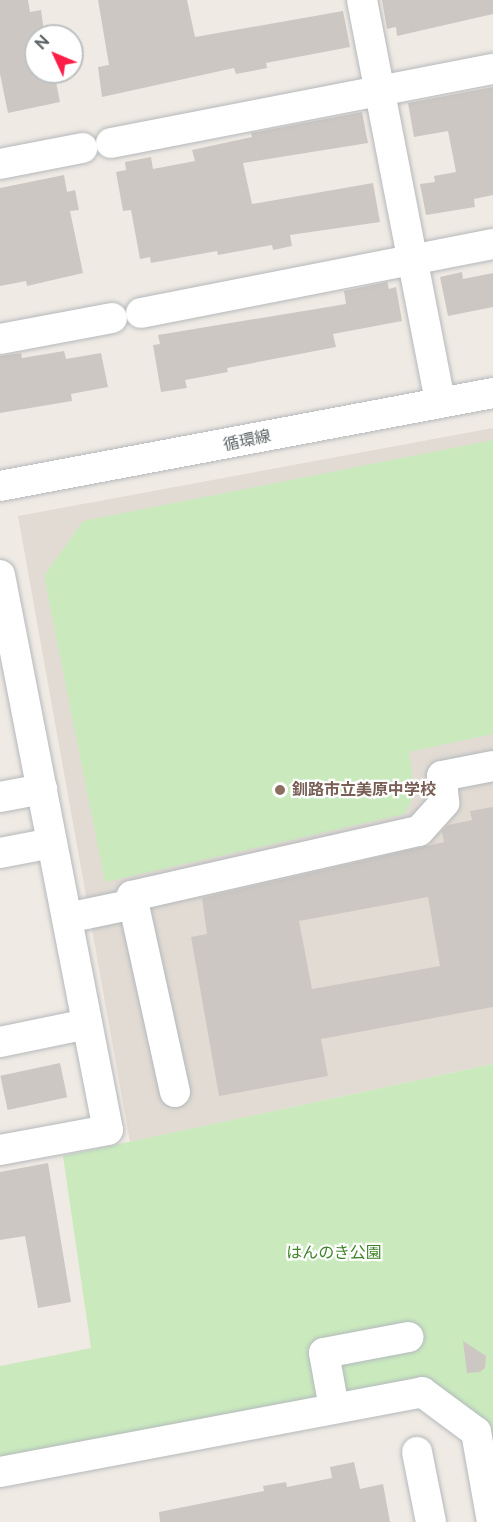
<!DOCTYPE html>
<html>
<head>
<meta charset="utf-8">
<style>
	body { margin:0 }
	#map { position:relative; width:493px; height:1522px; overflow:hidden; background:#f0eae4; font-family:Raleway,"Noto Sans JP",sans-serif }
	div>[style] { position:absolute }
	.education>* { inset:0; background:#e2dbd4 }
	.green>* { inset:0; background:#caeabe }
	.building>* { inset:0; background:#cdc7c3; transform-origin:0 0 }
	.roads { filter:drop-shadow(0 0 2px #b4b9bc) drop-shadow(0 0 2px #b4b9bc) }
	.minor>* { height:30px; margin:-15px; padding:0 15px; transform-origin:15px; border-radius:15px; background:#fff }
	.dots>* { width:16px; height:16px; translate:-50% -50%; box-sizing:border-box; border:3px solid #fff; border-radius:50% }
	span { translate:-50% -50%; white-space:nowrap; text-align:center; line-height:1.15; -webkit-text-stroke:4.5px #fff; paint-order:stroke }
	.street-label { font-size:16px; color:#5c6366 }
	.education-label { font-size:16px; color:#785e54; font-weight:700 }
	.left { translate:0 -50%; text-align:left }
	.park-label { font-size:16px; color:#40852b }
	.north { position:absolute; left:24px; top:24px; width:60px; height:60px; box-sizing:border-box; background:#fff; border:2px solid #bec1c2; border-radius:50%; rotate:314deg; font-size:16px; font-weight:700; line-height:24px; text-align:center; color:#5c6366 }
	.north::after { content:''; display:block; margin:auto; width:21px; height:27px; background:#fb1e49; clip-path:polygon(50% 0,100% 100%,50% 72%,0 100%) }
</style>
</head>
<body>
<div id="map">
	<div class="education">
		<i style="clip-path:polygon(493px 428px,493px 1064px,130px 1142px,18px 516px)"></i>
	</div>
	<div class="green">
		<i style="clip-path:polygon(493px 440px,493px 734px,409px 752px,415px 793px,405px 814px,105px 882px,44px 576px,83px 521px)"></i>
		<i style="clip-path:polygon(493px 1064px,493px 1522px,476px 1433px,421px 1392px,0 1472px,0 1366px,91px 1348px,63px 1156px)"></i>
	</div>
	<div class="building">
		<i style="clip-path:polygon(0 0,28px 0,30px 12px,41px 10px,44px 31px,36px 32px,36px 72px,54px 72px,60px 102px,8px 113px,0 74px)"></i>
		<i style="clip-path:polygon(98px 0,187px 0,195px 37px,343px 11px,350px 47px,266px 63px,267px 68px,236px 74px,234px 68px,102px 97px,98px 67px,109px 65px)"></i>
		<i style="clip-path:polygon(382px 0,493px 0,493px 14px,397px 36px,396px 27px,387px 29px)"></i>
		<i style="clip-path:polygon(493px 87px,493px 195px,474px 199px,475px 207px,426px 215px,420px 184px,435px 182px,434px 176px,456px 172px,448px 131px,414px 137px,408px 103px)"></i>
		<i style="clip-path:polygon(362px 112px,368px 143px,243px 163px,252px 204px,373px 183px,380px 222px,290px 235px,292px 246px,273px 250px,272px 245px,218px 255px,217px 251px,151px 263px,150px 257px,140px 259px,131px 210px,123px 211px,116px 172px,126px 170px,125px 162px,151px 157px,153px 169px,195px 161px,192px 150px,252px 137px,251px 133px)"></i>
		<i style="clip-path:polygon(64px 175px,67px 192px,75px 190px,79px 210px,70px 211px,83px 273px,27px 286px,26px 281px,0 286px,0 188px)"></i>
		<i style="clip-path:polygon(462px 272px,463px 279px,493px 273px,493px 307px,448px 316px,440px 277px)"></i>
		<i style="clip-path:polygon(387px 282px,389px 289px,396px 287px,402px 321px,333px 334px,336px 347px,227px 368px,228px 372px,185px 380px,187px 388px,161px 392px,153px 345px,160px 344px,158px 335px,346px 304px,344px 291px)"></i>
		<i style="clip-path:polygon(64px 351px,66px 359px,101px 353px,108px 387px,71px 394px,72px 401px,0 413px,0 356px,21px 353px,22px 358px)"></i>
		<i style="clip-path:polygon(evenodd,493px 807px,493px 1007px,321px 1039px,328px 1076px,219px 1096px,191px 937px,207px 934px,202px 898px,444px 842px,442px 831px,448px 825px,472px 820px,470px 811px,493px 807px,428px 897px,440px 966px,312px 989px,299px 921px,428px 897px)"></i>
		<i style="left:60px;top:1063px;width:35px;height:61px;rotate:78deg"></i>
		<i style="clip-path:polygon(48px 1163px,71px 1302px,38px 1308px,25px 1236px,0 1240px,0 1172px)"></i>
		<i style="clip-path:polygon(463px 1341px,486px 1356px,485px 1368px,480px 1372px,467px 1373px)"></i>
		<i style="clip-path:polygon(354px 1462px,360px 1489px,383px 1484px,390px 1522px,160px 1522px,159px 1512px,264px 1491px,263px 1486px,286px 1482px,287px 1487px,332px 1478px,330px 1467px)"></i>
	</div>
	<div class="roads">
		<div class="minor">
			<i style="left:362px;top:0;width:409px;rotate:79deg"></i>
			<i style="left:111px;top:143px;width:389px;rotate:-11deg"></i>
			<i style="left:0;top:164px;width:84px;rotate:-11deg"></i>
			<i style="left:141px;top:313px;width:359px;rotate:-11.1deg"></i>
			<i style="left:0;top:339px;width:114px;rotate:-10.6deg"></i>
			<i style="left:0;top:486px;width:502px;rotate:-10.68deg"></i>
			<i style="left:0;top:575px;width:565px;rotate:78.99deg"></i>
			<i style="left:108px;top:1130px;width:110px;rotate:169.5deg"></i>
			<i style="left:0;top:797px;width:43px;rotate:-10.8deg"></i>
			<i style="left:0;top:853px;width:53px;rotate:-10.9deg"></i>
			<i style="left:67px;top:918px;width:68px;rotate:-11.8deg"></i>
			<i style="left:0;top:1042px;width:89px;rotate:-11.7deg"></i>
			<i style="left:175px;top:1092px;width:201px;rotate:-102.4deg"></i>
			<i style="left:132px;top:896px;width:294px;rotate:-12.8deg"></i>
			<i style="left:419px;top:831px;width:38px;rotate:-48deg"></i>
			<i style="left:444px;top:803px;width:27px;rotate:-94deg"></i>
			<i style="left:442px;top:776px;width:52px;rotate:-11.1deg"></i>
			<i style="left:334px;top:1408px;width:56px;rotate:-100.3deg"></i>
			<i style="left:324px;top:1353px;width:86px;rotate:-10.7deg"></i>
			<i style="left:417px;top:1452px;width:71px;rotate:78.7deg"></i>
			<i style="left:0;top:1472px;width:430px;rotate:-10.7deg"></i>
			<i style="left:422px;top:1392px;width:67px;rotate:36.5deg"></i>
			<i style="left:476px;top:1432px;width:91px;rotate:79.9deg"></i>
		</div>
	</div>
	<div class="dots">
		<i style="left:280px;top:790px;background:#8d6e63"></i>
	</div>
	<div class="street-label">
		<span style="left:247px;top:441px;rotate:-12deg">循環線</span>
	</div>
	<div class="education-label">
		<span class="left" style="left:292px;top:790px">釧路市立美原中学校</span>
	</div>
	<div class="park-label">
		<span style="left:334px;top:1253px">はんのき公園</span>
	</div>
	<div class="north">N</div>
</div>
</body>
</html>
